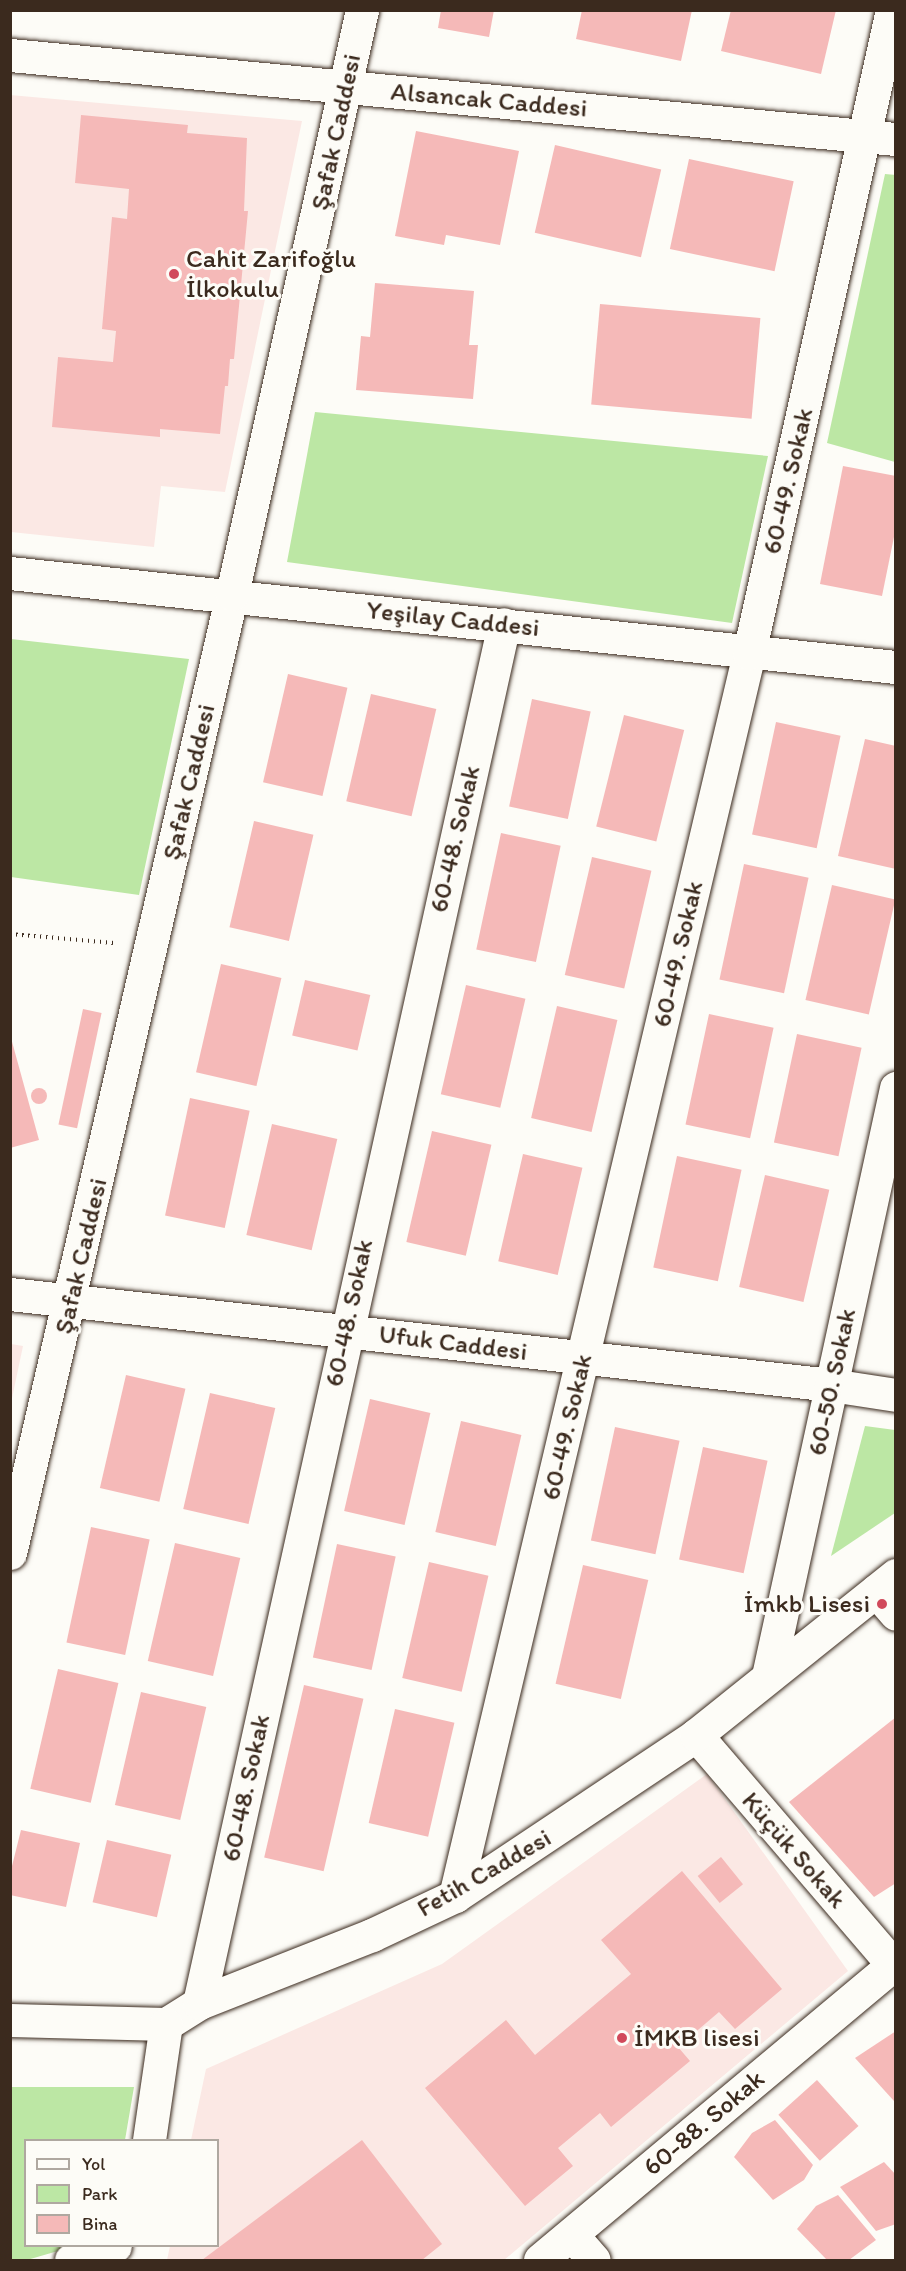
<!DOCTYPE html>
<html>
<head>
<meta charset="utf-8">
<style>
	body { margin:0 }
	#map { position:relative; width:906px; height:2271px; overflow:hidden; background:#fdfcf7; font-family:Itim,sans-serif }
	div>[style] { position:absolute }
	.built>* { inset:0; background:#fbe8e4 }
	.green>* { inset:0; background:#bce7a4 }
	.building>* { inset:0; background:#f5b9b8; transform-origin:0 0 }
	.round { border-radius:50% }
	.path>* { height:4px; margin-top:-2px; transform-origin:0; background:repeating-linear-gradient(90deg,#3b2a1e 0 1.5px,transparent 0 6px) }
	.roads { filter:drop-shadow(0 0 2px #3b2a1e) drop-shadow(0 0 2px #3b2a1e) }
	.street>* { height:33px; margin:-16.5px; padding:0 16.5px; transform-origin:16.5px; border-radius:16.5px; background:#fdfcf7 }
	.dots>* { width:16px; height:16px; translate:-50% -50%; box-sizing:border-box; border:3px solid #fdfcf7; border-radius:50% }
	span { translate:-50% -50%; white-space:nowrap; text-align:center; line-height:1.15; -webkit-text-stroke:6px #fdfcf7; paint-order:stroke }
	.street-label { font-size:26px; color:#3b2a1e }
	.poi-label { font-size:26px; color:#3b2a1e }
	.left { translate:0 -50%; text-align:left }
	.right { translate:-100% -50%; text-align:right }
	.frame { position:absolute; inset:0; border:12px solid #3b2a1e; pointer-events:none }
	.legend { position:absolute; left:24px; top:2139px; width:195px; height:108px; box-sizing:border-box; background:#fdfcf7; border:2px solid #afa8a0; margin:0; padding:8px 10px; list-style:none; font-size:18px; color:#3b2a1e }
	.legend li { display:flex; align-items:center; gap:12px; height:30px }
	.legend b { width:30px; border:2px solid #afa8a0 }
</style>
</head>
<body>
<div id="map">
	<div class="built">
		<i style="clip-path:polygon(10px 95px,302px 121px,225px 492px,161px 486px,154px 547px,11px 532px)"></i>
		<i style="clip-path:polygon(11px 1344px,23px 1346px,11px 1403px,10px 1344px)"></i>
		<i style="clip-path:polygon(707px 1774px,848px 1971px,504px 2260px,167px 2260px,170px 2246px,218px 2246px,218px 2140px,191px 2140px,206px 2069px,442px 1964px)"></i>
	</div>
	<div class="green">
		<i style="clip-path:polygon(885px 174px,896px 175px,895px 462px,827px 443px)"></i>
		<i style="clip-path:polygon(315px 412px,768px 456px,732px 623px,287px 562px)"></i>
		<i style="clip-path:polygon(11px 639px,189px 659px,139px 895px,11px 877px)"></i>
		<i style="clip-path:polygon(865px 1426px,895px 1430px,895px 1513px,831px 1556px)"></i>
		<i style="clip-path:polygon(10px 2087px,134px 2087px,125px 2140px,26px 2140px,26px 2246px,75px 2246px,27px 2260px,11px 2260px)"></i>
	</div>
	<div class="building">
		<i style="clip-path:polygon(441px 10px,494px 10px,489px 37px,438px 28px)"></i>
		<i style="clip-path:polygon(582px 10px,692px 10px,681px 61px,576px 39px)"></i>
		<i style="clip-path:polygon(731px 10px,836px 10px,821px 74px,721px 51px)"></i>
		<i style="clip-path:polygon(81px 115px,188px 125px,187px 133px,247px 138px,244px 211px,248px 211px,234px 359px,230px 359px,228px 386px,225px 386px,220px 434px,160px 429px,160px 437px,52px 427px,58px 357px,113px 362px,116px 331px,102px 329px,112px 217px,127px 219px,129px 189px,75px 183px)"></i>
		<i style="clip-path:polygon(416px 131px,519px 151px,500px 245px,446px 235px,444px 245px,395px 236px)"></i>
		<i style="left:555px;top:145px;width:109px;height:90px;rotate:13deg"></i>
		<i style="left:689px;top:159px;width:107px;height:92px;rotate:12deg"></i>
		<i style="clip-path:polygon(375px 283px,474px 291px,469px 345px,478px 345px,473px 399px,356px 390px,361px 336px,370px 337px)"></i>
		<i style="left:600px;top:304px;width:161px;height:101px;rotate:5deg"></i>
		<i style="clip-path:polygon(843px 466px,896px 476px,896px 527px,882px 596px,820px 584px)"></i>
		<i style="left:288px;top:674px;width:61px;height:111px;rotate:13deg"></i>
		<i style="left:371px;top:694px;width:67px;height:110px;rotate:13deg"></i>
		<i style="left:532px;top:699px;width:60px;height:110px;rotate:12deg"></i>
		<i style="left:624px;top:715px;width:62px;height:115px;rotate:14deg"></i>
		<i style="left:776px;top:722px;width:66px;height:115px;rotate:12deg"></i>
		<i style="clip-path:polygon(865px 739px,896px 746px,896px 869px,838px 856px)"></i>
		<i style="left:254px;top:821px;width:61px;height:109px;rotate:13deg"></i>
		<i style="left:501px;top:833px;width:61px;height:119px;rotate:12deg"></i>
		<i style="left:592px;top:857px;width:61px;height:121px;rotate:13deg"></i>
		<i style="left:744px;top:864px;width:66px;height:118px;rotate:12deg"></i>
		<i style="left:832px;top:885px;width:65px;height:118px;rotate:13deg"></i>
		<i style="left:221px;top:964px;width:62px;height:111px;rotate:13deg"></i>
		<i style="left:305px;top:980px;width:67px;height:57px;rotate:13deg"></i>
		<i style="left:466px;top:985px;width:61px;height:112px;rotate:13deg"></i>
		<i style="left:557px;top:1006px;width:62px;height:115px;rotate:13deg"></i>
		<i style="left:83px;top:1009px;width:19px;height:118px;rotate:12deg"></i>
		<i style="left:709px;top:1014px;width:66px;height:113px;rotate:12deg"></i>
		<i style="left:797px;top:1034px;width:66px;height:111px;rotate:12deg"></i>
		<i style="clip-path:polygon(11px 1038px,39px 1140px,10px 1148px,10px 1039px)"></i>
		<i class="round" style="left:31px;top:1088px;width:16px;height:16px"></i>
		<i style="left:190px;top:1098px;width:61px;height:120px;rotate:12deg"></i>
		<i style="left:272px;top:1124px;width:67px;height:114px;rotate:13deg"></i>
		<i style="left:432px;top:1131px;width:61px;height:114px;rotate:13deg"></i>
		<i style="left:523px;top:1154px;width:61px;height:110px;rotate:13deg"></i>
		<i style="left:677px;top:1156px;width:66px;height:114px;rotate:12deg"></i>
		<i style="left:765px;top:1175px;width:66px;height:115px;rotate:13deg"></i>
		<i style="left:126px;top:1375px;width:61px;height:116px;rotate:13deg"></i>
		<i style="left:210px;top:1393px;width:67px;height:119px;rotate:13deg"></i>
		<i style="left:370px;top:1399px;width:62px;height:115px;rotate:13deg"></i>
		<i style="left:461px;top:1421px;width:62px;height:114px;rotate:13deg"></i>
		<i style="left:615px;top:1427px;width:66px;height:116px;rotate:12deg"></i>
		<i style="left:703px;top:1447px;width:66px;height:115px;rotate:12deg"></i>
		<i style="left:91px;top:1527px;width:60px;height:118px;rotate:12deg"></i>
		<i style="left:175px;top:1543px;width:67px;height:121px;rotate:13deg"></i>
		<i style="left:337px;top:1544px;width:60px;height:116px;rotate:12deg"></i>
		<i style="left:429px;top:1562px;width:61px;height:119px;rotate:13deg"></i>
		<i style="left:583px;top:1565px;width:67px;height:122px;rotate:13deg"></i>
		<i style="left:58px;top:1669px;width:62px;height:123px;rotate:13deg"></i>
		<i style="left:304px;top:1685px;width:61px;height:177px;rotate:13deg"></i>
		<i style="left:141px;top:1692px;width:67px;height:116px;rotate:13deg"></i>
		<i style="left:395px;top:1709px;width:61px;height:117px;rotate:13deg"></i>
		<i style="clip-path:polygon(896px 1717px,896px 1883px,874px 1897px,789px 1802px)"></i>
		<i style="clip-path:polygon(21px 1830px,80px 1843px,66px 1907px,10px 1895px,10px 1874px)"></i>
		<i style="left:107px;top:1840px;width:66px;height:64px;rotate:13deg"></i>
		<i style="left:721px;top:1857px;width:35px;height:30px;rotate:51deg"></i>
		<i style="clip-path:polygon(682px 1871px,782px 1989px,735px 2029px,719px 2012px,678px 2047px,690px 2061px,611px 2127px,600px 2113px,558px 2148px,573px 2166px,525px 2206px,425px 2088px,506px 2020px,535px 2055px,631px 1974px,601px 1940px)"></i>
		<i style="clip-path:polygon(896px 2031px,896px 2100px,894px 2101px,855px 2058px)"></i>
		<i style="left:817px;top:2080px;width:62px;height:52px;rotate:48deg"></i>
		<i style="clip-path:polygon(775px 2120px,813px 2165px,804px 2180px,773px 2200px,734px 2157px,752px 2133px)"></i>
		<i style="clip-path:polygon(362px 2140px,442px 2244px,422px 2260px,202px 2260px)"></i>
		<i style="clip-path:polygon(884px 2162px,896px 2175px,896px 2224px,876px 2231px,840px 2187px)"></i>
		<i style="clip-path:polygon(838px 2195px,876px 2240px,849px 2260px,827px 2260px,797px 2229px,816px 2206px)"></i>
	</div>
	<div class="path">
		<i style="left:10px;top:934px;width:105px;rotate:4.9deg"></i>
	</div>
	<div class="roads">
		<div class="street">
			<i style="left:10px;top:55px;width:890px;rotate:5.42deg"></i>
			<i style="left:10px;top:573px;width:891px;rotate:6.06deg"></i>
			<i style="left:10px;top:1294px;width:826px;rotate:6.32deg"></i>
			<i style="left:831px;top:1385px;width:66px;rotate:8.7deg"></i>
			<i style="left:10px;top:1553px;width:984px;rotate:-76.97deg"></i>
			<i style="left:232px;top:594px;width:598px;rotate:-77.45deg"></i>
			<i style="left:876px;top:1591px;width:30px;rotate:49deg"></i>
			<i style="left:768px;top:1676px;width:602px;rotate:-77.72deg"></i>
			<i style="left:696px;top:1735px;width:303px;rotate:49.4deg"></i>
			<i style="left:455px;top:1896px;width:1277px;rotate:-76.69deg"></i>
			<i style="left:749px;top:653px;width:659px;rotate:-77.46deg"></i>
			<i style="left:199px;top:2003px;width:1412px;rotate:-77.53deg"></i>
			<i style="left:10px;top:2020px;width:156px;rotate:1.5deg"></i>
			<i style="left:166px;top:2024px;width:39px;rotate:-32deg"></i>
			<i style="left:199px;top:2003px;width:186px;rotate:-21.5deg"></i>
			<i style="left:372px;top:1935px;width:92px;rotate:-25.2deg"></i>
			<i style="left:455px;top:1896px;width:290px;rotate:-33.7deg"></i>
			<i style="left:696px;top:1735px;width:256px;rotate:-38.7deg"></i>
			<i style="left:149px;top:2140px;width:117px;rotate:-81.7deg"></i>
			<i style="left:572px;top:2235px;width:33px;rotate:49deg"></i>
			<i style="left:71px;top:2260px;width:46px;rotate:-17.7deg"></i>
			<i style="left:540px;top:2260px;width:464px;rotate:-39.9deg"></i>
		</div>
	</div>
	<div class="dots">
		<i style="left:174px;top:274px;background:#d1495b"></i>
		<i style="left:882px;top:1604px;background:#d1495b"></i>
		<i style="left:622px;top:2038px;background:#d1495b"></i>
	</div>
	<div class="street-label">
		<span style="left:489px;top:100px;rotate:5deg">Alsancak Caddesi</span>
		<span style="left:336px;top:132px;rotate:-78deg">Şafak Caddesi</span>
		<span style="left:788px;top:481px;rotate:-77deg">60-49. Sokak</span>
		<span style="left:453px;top:619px;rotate:6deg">Yeşilay Caddesi</span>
		<span style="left:189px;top:782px;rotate:-77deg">Şafak Caddesi</span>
		<span style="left:455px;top:839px;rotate:-77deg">60-48. Sokak</span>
		<span style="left:678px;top:954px;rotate:-77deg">60-49. Sokak</span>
		<span style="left:81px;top:1256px;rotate:-77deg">Şafak Caddesi</span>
		<span style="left:349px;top:1313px;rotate:-78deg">60-48. Sokak</span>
		<span style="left:453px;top:1343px;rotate:7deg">Ufuk Caddesi</span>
		<span style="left:832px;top:1382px;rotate:-78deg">60-50. Sokak</span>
		<span style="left:567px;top:1427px;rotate:-77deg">60-49. Sokak</span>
		<span style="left:246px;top:1788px;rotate:-78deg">60-48. Sokak</span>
		<span style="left:794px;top:1850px;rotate:49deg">Küçük Sokak</span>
		<span style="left:484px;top:1873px;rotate:-30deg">Fetih Caddesi</span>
		<span style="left:704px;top:2123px;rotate:-40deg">60-88. Sokak</span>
	</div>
	<div class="poi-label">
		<span class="left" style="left:186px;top:274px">Cahit Zarifoğlu<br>İlkokulu</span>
		<span class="right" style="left:870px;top:1604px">İmkb Lisesi</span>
		<span class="left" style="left:634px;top:2038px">İMKB lisesi</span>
	</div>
	<div class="frame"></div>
	<ul class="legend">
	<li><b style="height:8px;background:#fdfcf7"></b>Yol</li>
	<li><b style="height:16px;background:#bce7a4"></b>Park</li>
	<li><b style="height:16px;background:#f5b9b8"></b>Bina</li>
	</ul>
</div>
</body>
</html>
